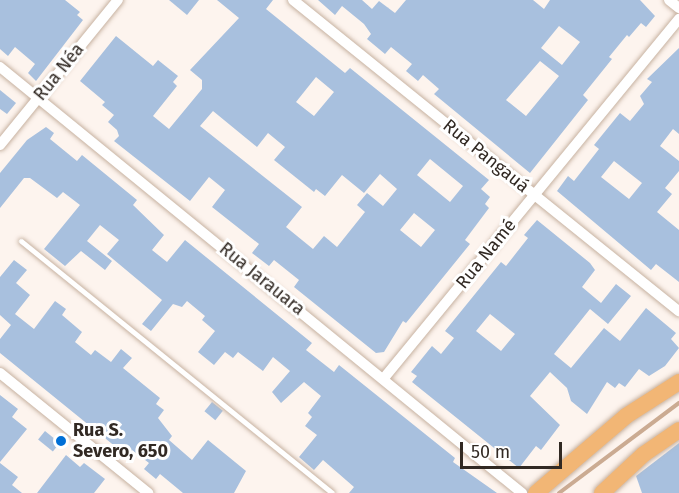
<!DOCTYPE html>
<html>
<head>
<meta charset="utf-8">
<style>
	body { margin:0 }
	#map { position:relative; width:679px; height:493px; overflow:hidden; background:#fdf4ee; font-family:"Fira Sans",sans-serif }
	div>[style] { position:absolute }
	.stream>* { height:4px; margin:-2px; padding:0 2px; transform-origin:2px; border-radius:2px; background:#cbab92 }
	.building>* { inset:0; background:#a8c0de; transform-origin:0 0 }
	.roads { filter:drop-shadow(0 0 2px #c7b2a1) drop-shadow(0 0 2px #c7b2a1) }
	.service>* { height:5px; margin:-2.5px; padding:0 2.5px; transform-origin:2.5px; border-radius:2.5px; background:#fff }
	.minor>* { height:10px; margin:-5px; padding:0 5px; transform-origin:5px; border-radius:5px; background:#fff }
	.primary>* { height:16px; margin:-8px; padding:0 8px; transform-origin:8px; border-radius:8px; background:#f2b675 }
	.dots>* { width:16px; height:16px; translate:-50% -50%; box-sizing:border-box; border:3px solid #fff; border-radius:50% }
	span { translate:-50% -50%; white-space:nowrap; text-align:center; line-height:1.15; -webkit-text-stroke:6px #fff; paint-order:stroke }
	.street-label { font-size:18px; color:#312923 }
	.poi-label { font-size:18px; color:#312923; font-weight:700 }
	.left { translate:0 -50%; text-align:left }
	.scale { position:absolute; left:460px; top:442px; width:102px; height:27px; box-sizing:border-box; border:3px solid #312923; border-top:0; padding-left:8px; font-size:18px; line-height:21px; white-space:nowrap; color:#312923; -webkit-text-stroke:4px #fff; paint-order:stroke }
</style>
</head>
<body>
<div id="map">
	<div class="stream">
		<i style="left:559px;top:493px;width:150px;rotate:-36.9deg"></i>
	</div>
	<div class="building">
		<i style="clip-path:polygon(0 0,65px 0,80px 12px,77px 15px,83px 20px,36px 81px,28px 73px,35px 64px,15px 47px,8px 56px,0 49px)"></i>
		<i style="clip-path:polygon(169px 0,199px 0,187px 15px)"></i>
		<i style="clip-path:polygon(evenodd,217px 0,273px 0,266px 9px,345px 73px,350px 68px,489px 180px,481px 189px,490px 197px,485px 204px,489px 208px,465px 240px,470px 244px,406px 323px,403px 321px,384px 352px,376px 353px,294px 287px,299px 280px,274px 260px,269px 266px,252px 253px,259px 244px,212px 207px,225px 190px,209px 177px,190px 201px,114px 141px,119px 136px,117px 130px,108px 122px,114px 115px,102px 105px,105px 102px,80px 81px,116px 36px,153px 66px,158px 60px,178px 76px,173px 82px,177px 86px,153px 116px,169px 129px,202px 89px,202px 80px,190px 70px,239px 18px,217px 0,316px 77px,334px 92px,314px 116px,296px 102px,316px 77px,217px 0,213px 111px,257px 147px,268px 133px,285px 147px,274px 160px,314px 192px,316px 189px,325px 196px,342px 175px,364px 193px,380px 174px,397px 189px,383px 206px,367px 193px,357px 205px,365px 212px,337px 247px,324px 236px,313px 249px,286px 227px,302px 207px,200px 126px,213px 111px,217px 0,430px 159px,463px 186px,450px 202px,417px 175px,430px 159px,217px 0,414px 213px,435px 230px,421px 247px,400px 230px,414px 213px)"></i>
		<i style="clip-path:polygon(evenodd,318px 0,362px 0,372px 9px,379px 1px,395px 13px,406px 0,533px 0,544px 9px,550px 0,640px 0,655px 16px,646px 27px,641px 23px,629px 37px,627px 35px,609px 57px,612px 59px,583px 95px,588px 100px,530px 173px,434px 94px,439px 89px,423px 75px,418px 81px,406px 71px,412px 64px,391px 47px,385px 54px,367px 39px,371px 34px,364px 24px,342px 6px,335px 15px,318px 0,559px 26px,580px 42px,562px 65px,541px 48px,559px 26px,318px 0,540px 61px,559px 76px,526px 116px,506px 100px,540px 61px)"></i>
		<i style="clip-path:polygon(evenodd,679px 48px,679px 134px,673px 129px,660px 146px,679px 161px,679px 171px,665px 188px,672px 194px,657px 212px,679px 230px,679px 282px,656px 264px,651px 270px,557px 191px,568px 176px,574px 181px,599px 149px,594px 145px,620px 113px,630px 121px,644px 104px,640px 96px,652px 82px,647px 79px,679px 48px,614px 161px,642px 183px,629px 199px,601px 177px,614px 161px)"></i>
		<i style="clip-path:polygon(0 90px,16px 103px,7px 114px,0 109px)"></i>
		<i style="clip-path:polygon(46px 127px,54px 133px,50px 139px,77px 161px,82px 155px,137px 200px,133px 205px,164px 235px,152px 250px,167px 262px,185px 240px,312px 343px,306px 350px,334px 372px,339px 365px,455px 458px,453px 462px,497px 493px,349px 493px,354px 487px,323px 460px,314px 470px,299px 457px,317px 435px,305px 426px,312px 417px,308px 413px,321px 396px,304px 382px,281px 403px,272px 392px,290px 371px,273px 357px,263px 371px,238px 352px,233px 358px,225px 352px,214px 365px,198px 352px,215px 331px,202px 320px,205px 316px,187px 301px,182px 307px,173px 304px,151px 331px,142px 324px,162px 300px,107px 254px,119px 240px,100px 225px,87px 241px,112px 261px,105px 270px,81px 251px,65px 266px,44px 249px,80px 205px,63px 192px,57px 198px,30px 178px,24px 178px,0 208px,0 173px,27px 140px)"></i>
		<i style="clip-path:polygon(evenodd,537px 220px,590px 263px,595px 270px,582px 287px,601px 303px,616px 284px,631px 296px,608px 324px,590px 309px,554px 354px,571px 368px,604px 328px,620px 341px,646px 308px,676px 333px,671px 339px,679px 348px,665px 366px,649px 376px,639px 369px,625px 387px,619px 383px,615px 388px,607px 382px,587px 414px,571px 401px,567px 388px,550px 372px,530px 396px,560px 425px,541px 450px,536px 446px,519px 468px,412px 382px,417px 376px,411px 372px,432px 346px,441px 354px,454px 338px,445px 331px,501px 262px,506px 266px,528px 238px,524px 235px,537px 220px,490px 314px,515px 334px,501px 351px,476px 331px,490px 314px)"></i>
		<i style="clip-path:polygon(14px 260px,27px 270px,16px 283px,30px 295px,15px 314px,34px 329px,55px 301px,66px 309px,62px 315px,82px 332px,75px 342px,91px 355px,95px 350px,111px 362px,121px 349px,132px 358px,123px 368px,160px 398px,156px 404px,164px 410px,158px 418px,172px 436px,169px 440px,192px 460px,208px 440px,246px 471px,234px 493px,183px 493px,160px 474px,156px 479px,144px 469px,149px 463px,132px 450px,127px 456px,0 353px,0 339px,11px 325px,0 315px,0 277px)"></i>
		<i style="clip-path:polygon(0 395px,18px 409px,12px 417px,27px 429px,0 462px)"></i>
		<i style="left:212px;top:402px;width:14px;height:12px;rotate:39deg"></i>
		<i style="left:45px;top:431px;width:19px;height:11px;rotate:39deg"></i>
		<i style="clip-path:polygon(679px 443px,679px 493px,642px 493px,636px 476px)"></i>
		<i style="clip-path:polygon(66px 455px,80px 467px,84px 463px,105px 479px,94px 493px,37px 493px)"></i>
		<i style="clip-path:polygon(0 463px,18px 477px,12px 485px,22px 493px,0 493px)"></i>
	</div>
	<div class="roads">
		<div class="service">
			<i style="left:21px;top:241px;width:400px;rotate:39deg"></i>
		</div>
		<div class="minor">
			<i style="left:293px;top:0;width:496px;rotate:38.9deg"></i>
			<i style="left:669px;top:0;width:13px;rotate:39deg"></i>
			<i style="left:0;top:67px;width:674px;rotate:39.22deg"></i>
			<i style="left:0;top:145px;width:187px;rotate:-50.9deg"></i>
			<i style="left:0;top:373px;width:191px;rotate:39deg"></i>
			<i style="left:384px;top:378px;width:465px;rotate:-50.6deg"></i>
		</div>
		<div class="primary">
			<i style="left:536px;top:493px;width:118px;rotate:-40.5deg"></i>
			<i style="left:626px;top:416px;width:63px;rotate:-32.7deg"></i>
			<i style="left:602px;top:493px;width:57px;rotate:-42.9deg"></i>
			<i style="left:644px;top:454px;width:42px;rotate:-34.4deg"></i>
		</div>
	</div>
	<div class="dots">
		<i style="left:61px;top:441px;background:#006fd6"></i>
	</div>
	<div class="street-label">
		<span style="left:59px;top:72px;rotate:-51deg">Rua Néa</span>
		<span style="left:486px;top:156px;rotate:39deg">Rua Pangauá</span>
		<span style="left:486px;top:254px;rotate:-51deg">Rua Namé</span>
		<span style="left:262px;top:279px;rotate:39deg">Rua Jarauara</span>
	</div>
	<div class="poi-label">
		<span class="left" style="left:73px;top:441px">Rua S.<br>Severo, 650</span>
	</div>
	<div class="scale">50 m</div>
</div>
</body>
</html>
